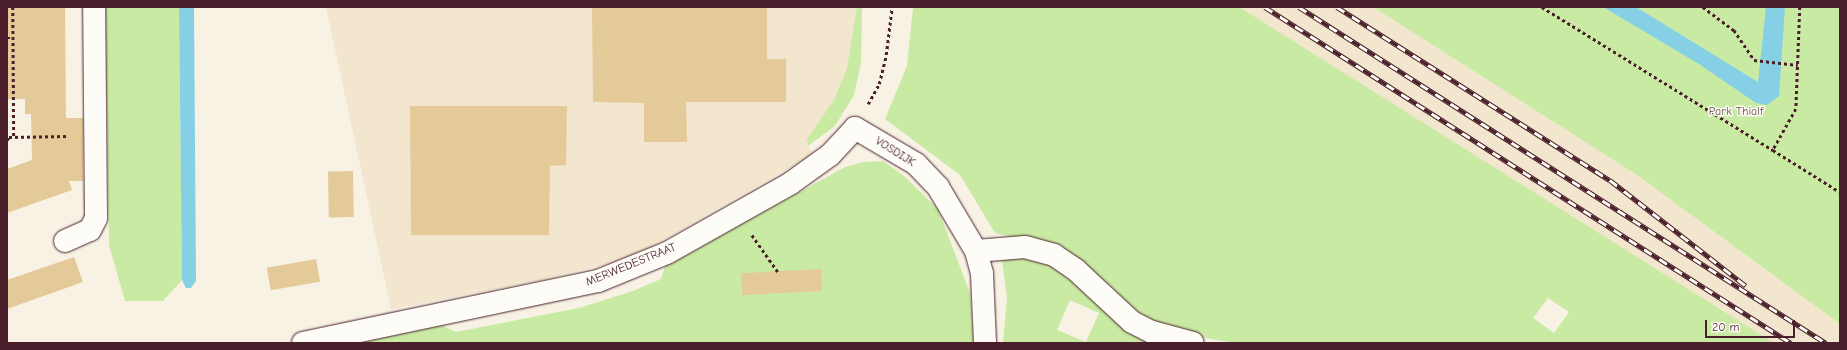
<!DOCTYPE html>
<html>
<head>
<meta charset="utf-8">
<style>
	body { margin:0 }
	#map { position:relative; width:1847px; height:350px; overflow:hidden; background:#f8f2e4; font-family:"Comic Neue",sans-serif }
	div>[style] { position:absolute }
	.built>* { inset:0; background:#f2e6ce }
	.green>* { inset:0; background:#c9eaa3 }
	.water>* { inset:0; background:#85d0e5 }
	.building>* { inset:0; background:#e4ca99; transform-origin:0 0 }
	.path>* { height:2.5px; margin-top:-1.25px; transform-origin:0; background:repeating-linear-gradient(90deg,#4a1f2b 0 3px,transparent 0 6px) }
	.roads { filter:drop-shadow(0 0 1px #4a1f2b) drop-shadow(0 0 1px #4a1f2b) }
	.minor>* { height:22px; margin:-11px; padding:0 11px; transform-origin:11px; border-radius:11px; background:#fdfcf7 }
	.rail>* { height:4.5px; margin-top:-2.25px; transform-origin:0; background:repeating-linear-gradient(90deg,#fdfcf7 0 9px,#4a1f2b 0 18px); box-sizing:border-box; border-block:1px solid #4a1f2b }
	span { translate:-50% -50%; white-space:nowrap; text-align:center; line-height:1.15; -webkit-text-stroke:3px #fdfcf7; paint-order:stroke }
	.park-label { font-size:12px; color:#6a5249 }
	.street-label { font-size:12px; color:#4a1f2b }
	.frame { position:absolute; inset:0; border:8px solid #4a1f2b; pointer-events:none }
	.scale { position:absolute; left:1705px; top:320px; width:90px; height:18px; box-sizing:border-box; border:2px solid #4a1f2b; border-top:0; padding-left:5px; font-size:12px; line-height:14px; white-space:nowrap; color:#4a1f2b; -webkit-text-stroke:3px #fdfcf7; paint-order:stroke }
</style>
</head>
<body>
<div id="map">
	<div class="built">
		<i style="clip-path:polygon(326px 7px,857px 7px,847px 68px,834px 100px,807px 144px,813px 154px,649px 248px,622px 260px,537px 281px,391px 309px)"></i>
		<i style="clip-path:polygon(1226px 7px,1373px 7px,1637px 175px,1840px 324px,1840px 343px,1759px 343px)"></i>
	</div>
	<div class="green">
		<i style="clip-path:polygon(105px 7px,179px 7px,182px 280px,163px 301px,125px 301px,109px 245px)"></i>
		<i style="clip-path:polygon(857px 7px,862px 7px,861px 63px,854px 95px,835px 126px,808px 146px,807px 139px,834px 100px,847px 68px)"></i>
		<i style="clip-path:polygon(evenodd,913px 7px,1239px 7px,1774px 343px,1235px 343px,1200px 337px,1153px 323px,1024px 240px,995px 233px,960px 175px,885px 119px,907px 66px,913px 7px,1548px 298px,1569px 312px,1554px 333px,1533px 318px,1548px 298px)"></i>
		<i style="clip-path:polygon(1373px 7px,1840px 7px,1840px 324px,1637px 175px)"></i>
		<i style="clip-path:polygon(883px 161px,904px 176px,938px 209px,970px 293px,974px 343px,356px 343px,441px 325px,456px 332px,579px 308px,633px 291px,661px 279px,665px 266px,845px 167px,863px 162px)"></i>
		<i style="clip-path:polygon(evenodd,1001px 253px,1050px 263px,1168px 343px,1003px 343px,1007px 297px,1001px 253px,1070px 300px,1099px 313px,1086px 342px,1057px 330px,1070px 300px)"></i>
	</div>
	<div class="water">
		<i style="clip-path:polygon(179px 7px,194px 7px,196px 281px,191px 288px,186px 288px,182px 280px)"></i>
		<i style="clip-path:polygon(1603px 7px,1636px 7px,1758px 82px,1766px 7px,1785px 7px,1779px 96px,1767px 105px,1756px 103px,1699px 64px)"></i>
	</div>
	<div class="building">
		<i style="clip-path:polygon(7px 7px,65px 7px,66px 118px,83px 118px,83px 181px,69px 181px,72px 190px,7px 213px,7px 169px,32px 160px,31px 114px,25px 114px,25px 99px,7px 99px)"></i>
		<i style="clip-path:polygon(592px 7px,767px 7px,767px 59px,786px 59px,786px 102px,686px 102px,687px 142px,644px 142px,644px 103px,593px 102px)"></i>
		<i style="clip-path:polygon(410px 106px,567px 106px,566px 165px,550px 166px,549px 235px,411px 235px)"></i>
		<i style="left:353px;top:171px;width:46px;height:25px;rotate:89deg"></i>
		<i style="clip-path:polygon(74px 257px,83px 282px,7px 309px,7px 280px)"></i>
		<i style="left:316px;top:259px;width:23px;height:50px;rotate:80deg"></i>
		<i style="left:821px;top:269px;width:22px;height:80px;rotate:87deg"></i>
	</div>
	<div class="path">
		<i style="left:13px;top:7px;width:130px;rotate:89.6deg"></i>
		<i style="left:1542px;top:7px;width:272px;rotate:31.8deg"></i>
		<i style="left:1703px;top:7px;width:39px;rotate:37deg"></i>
		<i style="left:1734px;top:30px;width:36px;rotate:56deg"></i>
		<i style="left:1754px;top:60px;width:44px;rotate:6.5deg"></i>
		<i style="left:1800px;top:7px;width:102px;rotate:92.2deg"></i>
		<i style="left:1796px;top:109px;width:47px;rotate:119.3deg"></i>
		<i style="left:1773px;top:150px;width:79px;rotate:32.1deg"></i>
		<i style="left:7px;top:38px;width:6px"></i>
		<i style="left:868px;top:104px;width:23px;rotate:-61deg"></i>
		<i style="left:879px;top:84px;width:30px;rotate:-76deg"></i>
		<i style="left:886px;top:55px;width:48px;rotate:-82.9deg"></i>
		<i style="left:7px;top:140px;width:4px;rotate:-56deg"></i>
		<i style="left:9px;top:137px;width:60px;rotate:-1deg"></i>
		<i style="left:752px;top:235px;width:45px;rotate:54.9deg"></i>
	</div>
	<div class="roads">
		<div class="minor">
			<i style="left:65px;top:241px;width:27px;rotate:-24deg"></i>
			<i style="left:90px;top:230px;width:13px;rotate:-63deg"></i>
			<i style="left:96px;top:218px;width:211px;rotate:-90.5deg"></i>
			<i style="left:976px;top:251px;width:49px;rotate:-4.7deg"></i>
			<i style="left:1025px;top:247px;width:30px;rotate:15deg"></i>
			<i style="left:1054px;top:255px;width:27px;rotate:34deg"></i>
			<i style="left:1076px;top:270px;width:76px;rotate:42.9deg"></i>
			<i style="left:1132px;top:322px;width:22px;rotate:27deg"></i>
			<i style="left:1152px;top:332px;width:42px;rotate:15deg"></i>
			<i style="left:303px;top:343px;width:301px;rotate:-11.9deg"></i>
			<i style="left:598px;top:281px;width:74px;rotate:-22.1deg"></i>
			<i style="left:667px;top:253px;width:142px;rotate:-29.4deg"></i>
			<i style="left:791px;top:183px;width:48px;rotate:-35.7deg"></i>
			<i style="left:830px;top:155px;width:37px;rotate:-47deg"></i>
			<i style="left:855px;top:128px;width:71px;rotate:30.5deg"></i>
			<i style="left:916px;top:164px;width:32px;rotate:46deg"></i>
			<i style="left:938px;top:187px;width:74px;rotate:59.3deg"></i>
			<i style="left:976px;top:251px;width:24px;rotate:75deg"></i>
			<i style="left:982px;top:274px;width:69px;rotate:87.5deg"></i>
		</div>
	</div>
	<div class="rail">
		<i style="left:1265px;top:7px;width:624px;rotate:32.57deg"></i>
		<i style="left:1299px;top:7px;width:625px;rotate:32.52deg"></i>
		<i style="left:1337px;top:7px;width:323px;rotate:32.4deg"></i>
		<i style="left:1610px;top:180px;width:172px;rotate:37.9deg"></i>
	</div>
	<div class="park-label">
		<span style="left:1736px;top:112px">Park Thialf</span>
	</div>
	<div class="street-label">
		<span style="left:895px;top:152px;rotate:32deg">VOSDIJK</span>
		<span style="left:631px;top:265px;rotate:-22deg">MERWEDESTRAAT</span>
	</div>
	<div class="frame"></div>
	<div class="scale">20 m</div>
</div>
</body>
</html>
